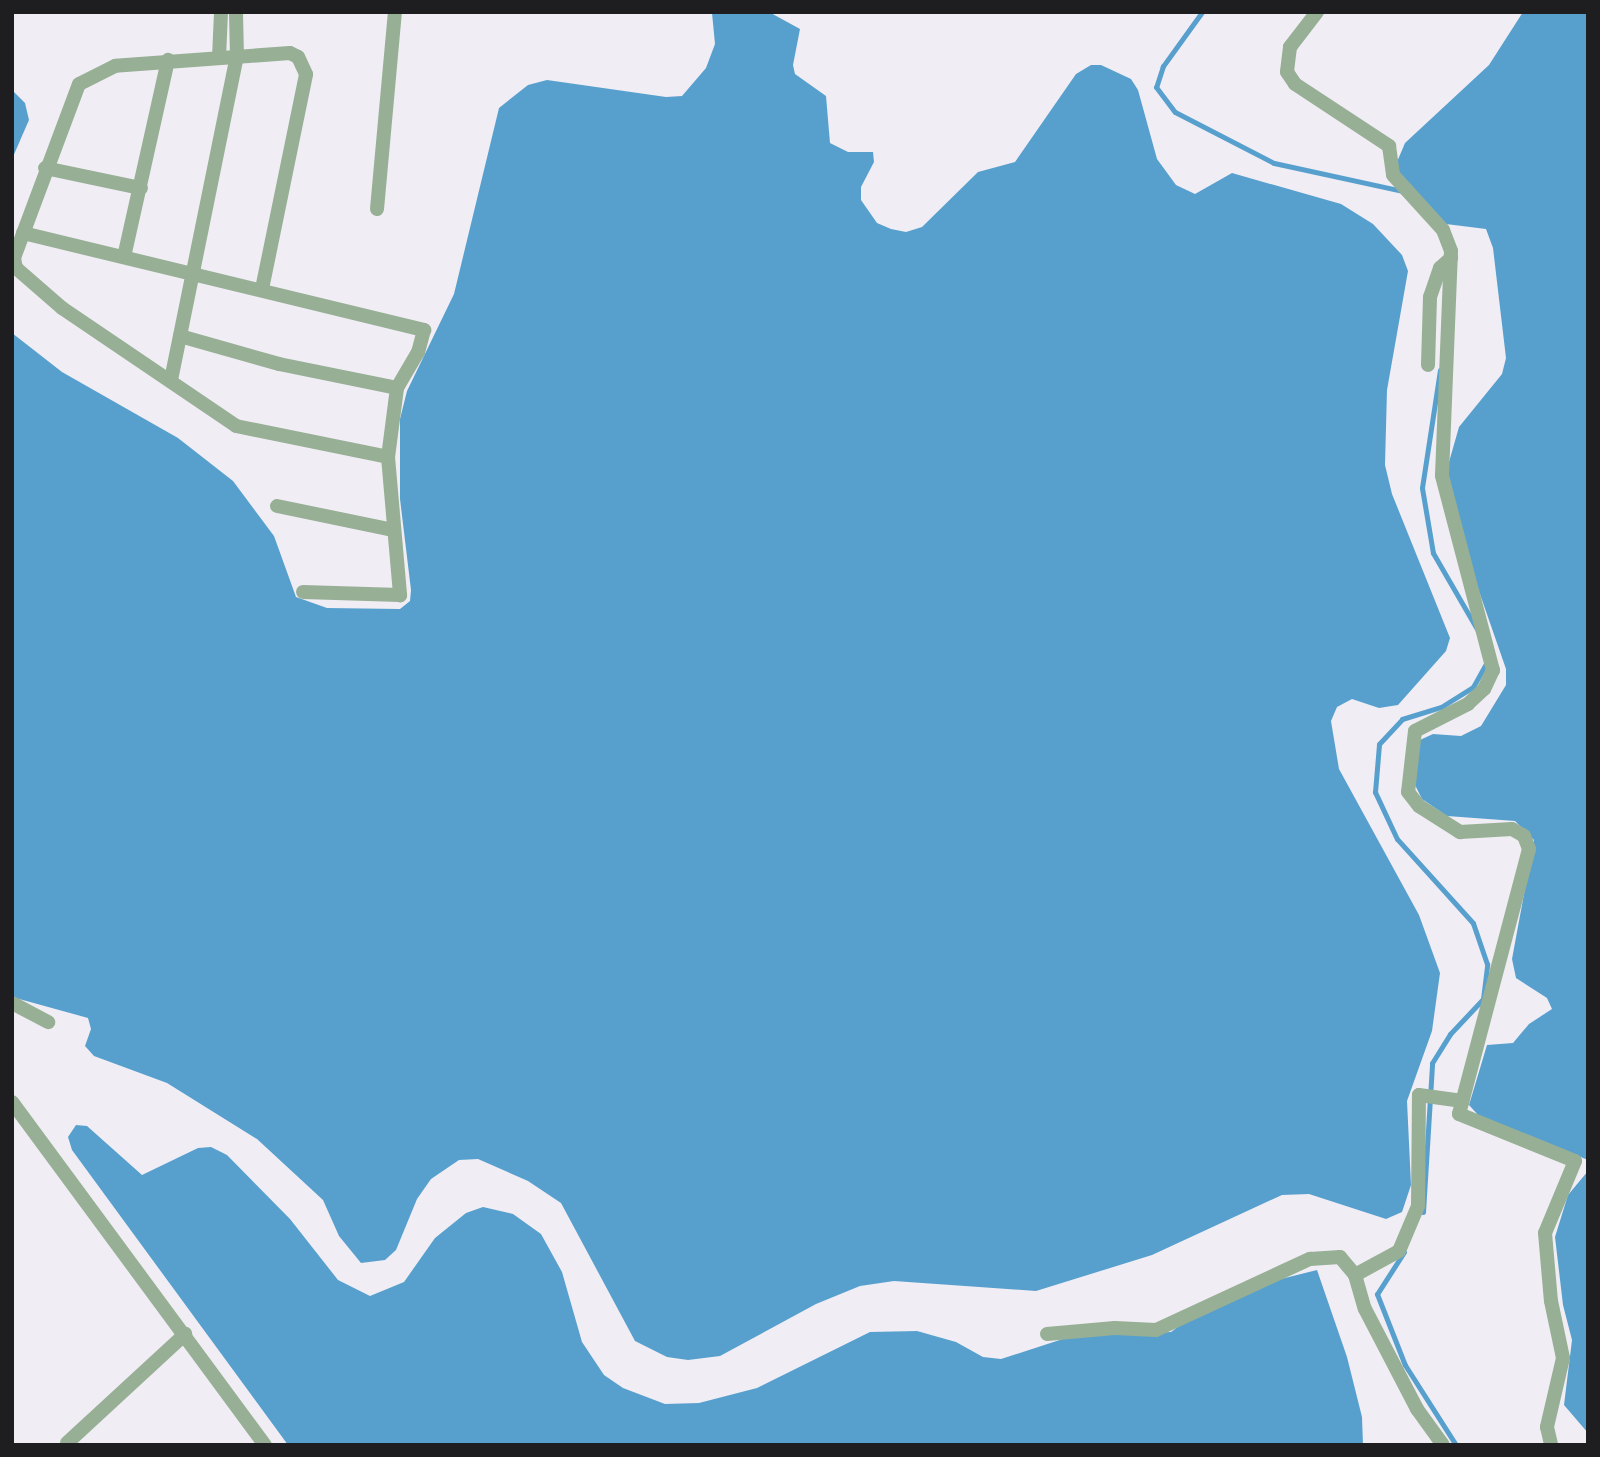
<!DOCTYPE html>
<html>
<head>
<meta charset="utf-8">
<style>
	body { margin:0 }
	#map { position:relative; width:1600px; height:1457px; overflow:hidden; background:#f0edf5; font-family:Manrope,sans-serif }
	div>[style] { position:absolute }
	.water>* { inset:0; background:#57a0ce }
	.stream>* { height:5px; margin:-2.5px; padding:0 2.5px; transform-origin:2.5px; border-radius:2.5px; background:#57a0ce }
	.street>* { height:14px; margin:-7px; padding:0 7px; transform-origin:7px; border-radius:7px; background:#97af95 }
	span { translate:-50% -50%; white-space:nowrap; text-align:center; line-height:1.15; -webkit-text-stroke:5px #fdfbff; paint-order:stroke }
	.frame { position:absolute; inset:0; border:14px solid #1e1d20; pointer-events:none }
</style>
</head>
<body>
<div id="map">
	<div class="water">
		<i style="clip-path:polygon(769px 12px,800px 29px,793px 65px,795px 74px,826px 96px,830px 143px,848px 152px,873px 152px,874px 162px,861px 187px,861px 200px,877px 223px,891px 229px,906px 232px,922px 227px,978px 172px,1015px 162px,1076px 74px,1091px 65px,1101px 65px,1131px 79px,1138px 90px,1157px 159px,1176px 185px,1195px 194px,1232px 173px,1341px 204px,1373px 224px,1402px 255px,1408px 271px,1387px 390px,1385px 465px,1392px 494px,1450px 638px,1446px 651px,1398px 705px,1379px 708px,1352px 699px,1337px 707px,1331px 721px,1339px 769px,1419px 915px,1440px 973px,1432px 1031px,1407px 1101px,1411px 1185px,1402px 1212px,1386px 1219px,1309px 1194px,1282px 1195px,1152px 1255px,1036px 1291px,894px 1281px,860px 1286px,816px 1304px,720px 1356px,688px 1360px,667px 1357px,635px 1341px,561px 1203px,528px 1181px,478px 1159px,459px 1160px,431px 1179px,417px 1199px,396px 1250px,385px 1260px,361px 1263px,339px 1236px,323px 1200px,257px 1139px,167px 1083px,94px 1056px,85px 1046px,91px 1029px,88px 1018px,12px 997px,12px 333px,62px 372px,178px 438px,233px 481px,274px 536px,296px 597px,327px 608px,400px 609px,410px 601px,411px 590px,400px 499px,400px 419px,407px 391px,454px 294px,499px 108px,528px 85px,547px 80px,666px 97px,682px 96px,706px 68px,715px 44px,712px 13px)"></i>
		<i style="clip-path:polygon(1523px 12px,1588px 12px,1588px 1160px,1479px 1116px,1469px 1105px,1487px 1045px,1513px 1043px,1529px 1024px,1552px 1009px,1547px 998px,1516px 978px,1512px 959px,1534px 840px,1515px 821px,1447px 816px,1422px 799px,1414px 783px,1420px 740px,1433px 734px,1461px 736px,1481px 726px,1506px 685px,1506px 669px,1473px 574px,1447px 469px,1459px 427px,1502px 374px,1506px 358px,1493px 248px,1486px 229px,1446px 224px,1399px 172px,1397px 162px,1405px 143px,1489px 65px)"></i>
		<i style="clip-path:polygon(12px 90px,25px 103px,29px 120px,12px 159px)"></i>
		<i style="clip-path:polygon(76px 1125px,87px 1126px,142px 1175px,198px 1148px,211px 1147px,227px 1155px,290px 1219px,338px 1280px,370px 1296px,404px 1282px,435px 1238px,466px 1213px,483px 1207px,513px 1214px,541px 1234px,562px 1272px,582px 1342px,604px 1375px,623px 1388px,665px 1404px,699px 1403px,757px 1388px,870px 1332px,917px 1331px,956px 1342px,983px 1357px,1001px 1359px,1072px 1336px,1171px 1332px,1190px 1318px,1273px 1281px,1317px 1270px,1347px 1357px,1362px 1417px,1363px 1445px,288px 1445px,72px 1150px,68px 1137px)"></i>
		<i style="clip-path:polygon(1588px 1171px,1588px 1433px,1564px 1405px,1572px 1340px,1563px 1305px,1555px 1237px,1568px 1195px)"></i>
	</div>
	<div class="stream">
		<i style="left:1202px;top:12px;width:67px;rotate:125.8deg"></i>
		<i style="left:1163px;top:66px;width:22px;rotate:108deg"></i>
		<i style="left:1156px;top:87px;width:31px;rotate:53deg"></i>
		<i style="left:1175px;top:112px;width:111px;rotate:27.3deg"></i>
		<i style="left:1274px;top:163px;width:131px;rotate:12.3deg"></i>
		<i style="left:1440px;top:370px;width:119px;rotate:98.7deg"></i>
		<i style="left:1422px;top:488px;width:66px;rotate:80.4deg"></i>
		<i style="left:1433px;top:553px;width:88px;rotate:59.9deg"></i>
		<i style="left:1423px;top:1212px;width:149px;rotate:-86.5deg"></i>
		<i style="left:1432px;top:1063px;width:34px;rotate:-58deg"></i>
		<i style="left:1450px;top:1034px;width:48px;rotate:-46.7deg"></i>
		<i style="left:1483px;top:999px;width:35px;rotate:-83deg"></i>
		<i style="left:1487px;top:964px;width:43px;rotate:-108.9deg"></i>
		<i style="left:1473px;top:923px;width:113px;rotate:-132.1deg"></i>
		<i style="left:1397px;top:839px;width:52px;rotate:-115.1deg"></i>
		<i style="left:1375px;top:792px;width:48px;rotate:-85.2deg"></i>
		<i style="left:1379px;top:744px;width:34px;rotate:-47deg"></i>
		<i style="left:1402px;top:719px;width:41px;rotate:-17.1deg"></i>
		<i style="left:1441px;top:707px;width:38px;rotate:-32deg"></i>
		<i style="left:1473px;top:687px;width:29px;rotate:-61deg"></i>
		<i style="left:1404px;top:1252px;width:50px;rotate:122.7deg"></i>
		<i style="left:1377px;top:1294px;width:76px;rotate:68.5deg"></i>
		<i style="left:1405px;top:1365px;width:95px;rotate:57.5deg"></i>
	</div>
	<div class="street">
		<i style="left:1317px;top:12px;width:44px;rotate:127.6deg"></i>
		<i style="left:1290px;top:47px;width:25px;rotate:97deg"></i>
		<i style="left:1287px;top:72px;width:14px;rotate:56deg"></i>
		<i style="left:1295px;top:84px;width:113px;rotate:33.4deg"></i>
		<i style="left:1389px;top:146px;width:29px;rotate:82deg"></i>
		<i style="left:1393px;top:175px;width:74px;rotate:47.7deg"></i>
		<i style="left:1443px;top:230px;width:22px;rotate:69deg"></i>
		<i style="left:1451px;top:251px;width:225px;rotate:92.3deg"></i>
		<i style="left:1442px;top:476px;width:201px;rotate:75.3deg"></i>
		<i style="left:1493px;top:670px;width:21px;rotate:115deg"></i>
		<i style="left:1484px;top:689px;width:22px;rotate:137deg"></i>
		<i style="left:1468px;top:704px;width:59px;rotate:153deg"></i>
		<i style="left:1415px;top:731px;width:61px;rotate:96.5deg"></i>
		<i style="left:1408px;top:792px;width:18px;rotate:52deg"></i>
		<i style="left:1419px;top:806px;width:49px;rotate:32.4deg"></i>
		<i style="left:1460px;top:832px;width:52px;rotate:-3.3deg"></i>
		<i style="left:1512px;top:829px;width:14px;rotate:30deg"></i>
		<i style="left:1524px;top:836px;width:14px;rotate:69deg"></i>
		<i style="left:1529px;top:849px;width:274px;rotate:104.8deg"></i>
		<i style="left:1459px;top:1114px;width:125px;rotate:22.1deg"></i>
		<i style="left:1575px;top:1161px;width:78px;rotate:112.6deg"></i>
		<i style="left:1545px;top:1233px;width:68px;rotate:85deg"></i>
		<i style="left:1551px;top:1301px;width:58px;rotate:78.1deg"></i>
		<i style="left:1563px;top:1358px;width:71px;rotate:103.1deg"></i>
		<i style="left:1547px;top:1427px;width:18px;rotate:77deg"></i>
		<i style="left:219px;top:58px;width:46px;rotate:-87.5deg"></i>
		<i style="left:45px;top:168px;width:98px;rotate:11.8deg"></i>
		<i style="left:377px;top:209px;width:198px;rotate:-84.8deg"></i>
		<i style="left:23px;top:233px;width:413px;rotate:13.6deg"></i>
		<i style="left:424px;top:330px;width:23px;rotate:105deg"></i>
		<i style="left:418px;top:352px;width:42px;rotate:120.3deg"></i>
		<i style="left:397px;top:388px;width:70px;rotate:97.4deg"></i>
		<i style="left:388px;top:457px;width:139px;rotate:85deg"></i>
		<i style="left:400px;top:595px;width:97px;rotate:-178.2deg"></i>
		<i style="left:124px;top:257px;width:202px;rotate:-77.4deg"></i>
		<i style="left:262px;top:289px;width:219px;rotate:-78.4deg"></i>
		<i style="left:306px;top:74px;width:19px;rotate:-115deg"></i>
		<i style="left:298px;top:57px;width:9px;rotate:-153deg"></i>
		<i style="left:290px;top:53px;width:175px;rotate:175.8deg"></i>
		<i style="left:115px;top:66px;width:40px;rotate:153.4deg"></i>
		<i style="left:79px;top:84px;width:186px;rotate:110.5deg"></i>
		<i style="left:14px;top:258px;width:10px;rotate:79deg"></i>
		<i style="left:16px;top:268px;width:61px;rotate:41deg"></i>
		<i style="left:62px;top:308px;width:210px;rotate:34.1deg"></i>
		<i style="left:236px;top:426px;width:155px;rotate:11.5deg"></i>
		<i style="left:180px;top:336px;width:103px;rotate:15.8deg"></i>
		<i style="left:279px;top:364px;width:120px;rotate:11.5deg"></i>
		<i style="left:1428px;top:365px;width:68px;rotate:-88.3deg"></i>
		<i style="left:1430px;top:297px;width:31px;rotate:-71deg"></i>
		<i style="left:1440px;top:268px;width:15px;rotate:-42deg"></i>
		<i style="left:171px;top:380px;width:330px;rotate:-78.5deg"></i>
		<i style="left:237px;top:57px;width:45px;rotate:-91.3deg"></i>
		<i style="left:277px;top:506px;width:118px;rotate:11.7deg"></i>
		<i style="left:12px;top:1003px;width:41px;rotate:27.8deg"></i>
		<i style="left:12px;top:1102px;width:426px;rotate:53.6deg"></i>
		<i style="left:1355px;top:1275px;width:50px;rotate:-28.6deg"></i>
		<i style="left:1399px;top:1251px;width:49px;rotate:-67.1deg"></i>
		<i style="left:1418px;top:1206px;width:111px;rotate:-89.5deg"></i>
		<i style="left:1419px;top:1095px;width:44px;rotate:7.8deg"></i>
		<i style="left:1047px;top:1334px;width:68px;rotate:-5deg"></i>
		<i style="left:1115px;top:1328px;width:41px;rotate:2.8deg"></i>
		<i style="left:1156px;top:1330px;width:170px;rotate:-24.8deg"></i>
		<i style="left:1310px;top:1259px;width:30px;rotate:-4deg"></i>
		<i style="left:1340px;top:1257px;width:23px;rotate:50deg"></i>
		<i style="left:1355px;top:1275px;width:35px;rotate:74deg"></i>
		<i style="left:1365px;top:1309px;width:113px;rotate:62.5deg"></i>
		<i style="left:1417px;top:1409px;width:44px;rotate:54.2deg"></i>
		<i style="left:67px;top:1443px;width:161px;rotate:-42.7deg"></i>
	</div>
	<div class="frame"></div>
</div>
</body>
</html>
